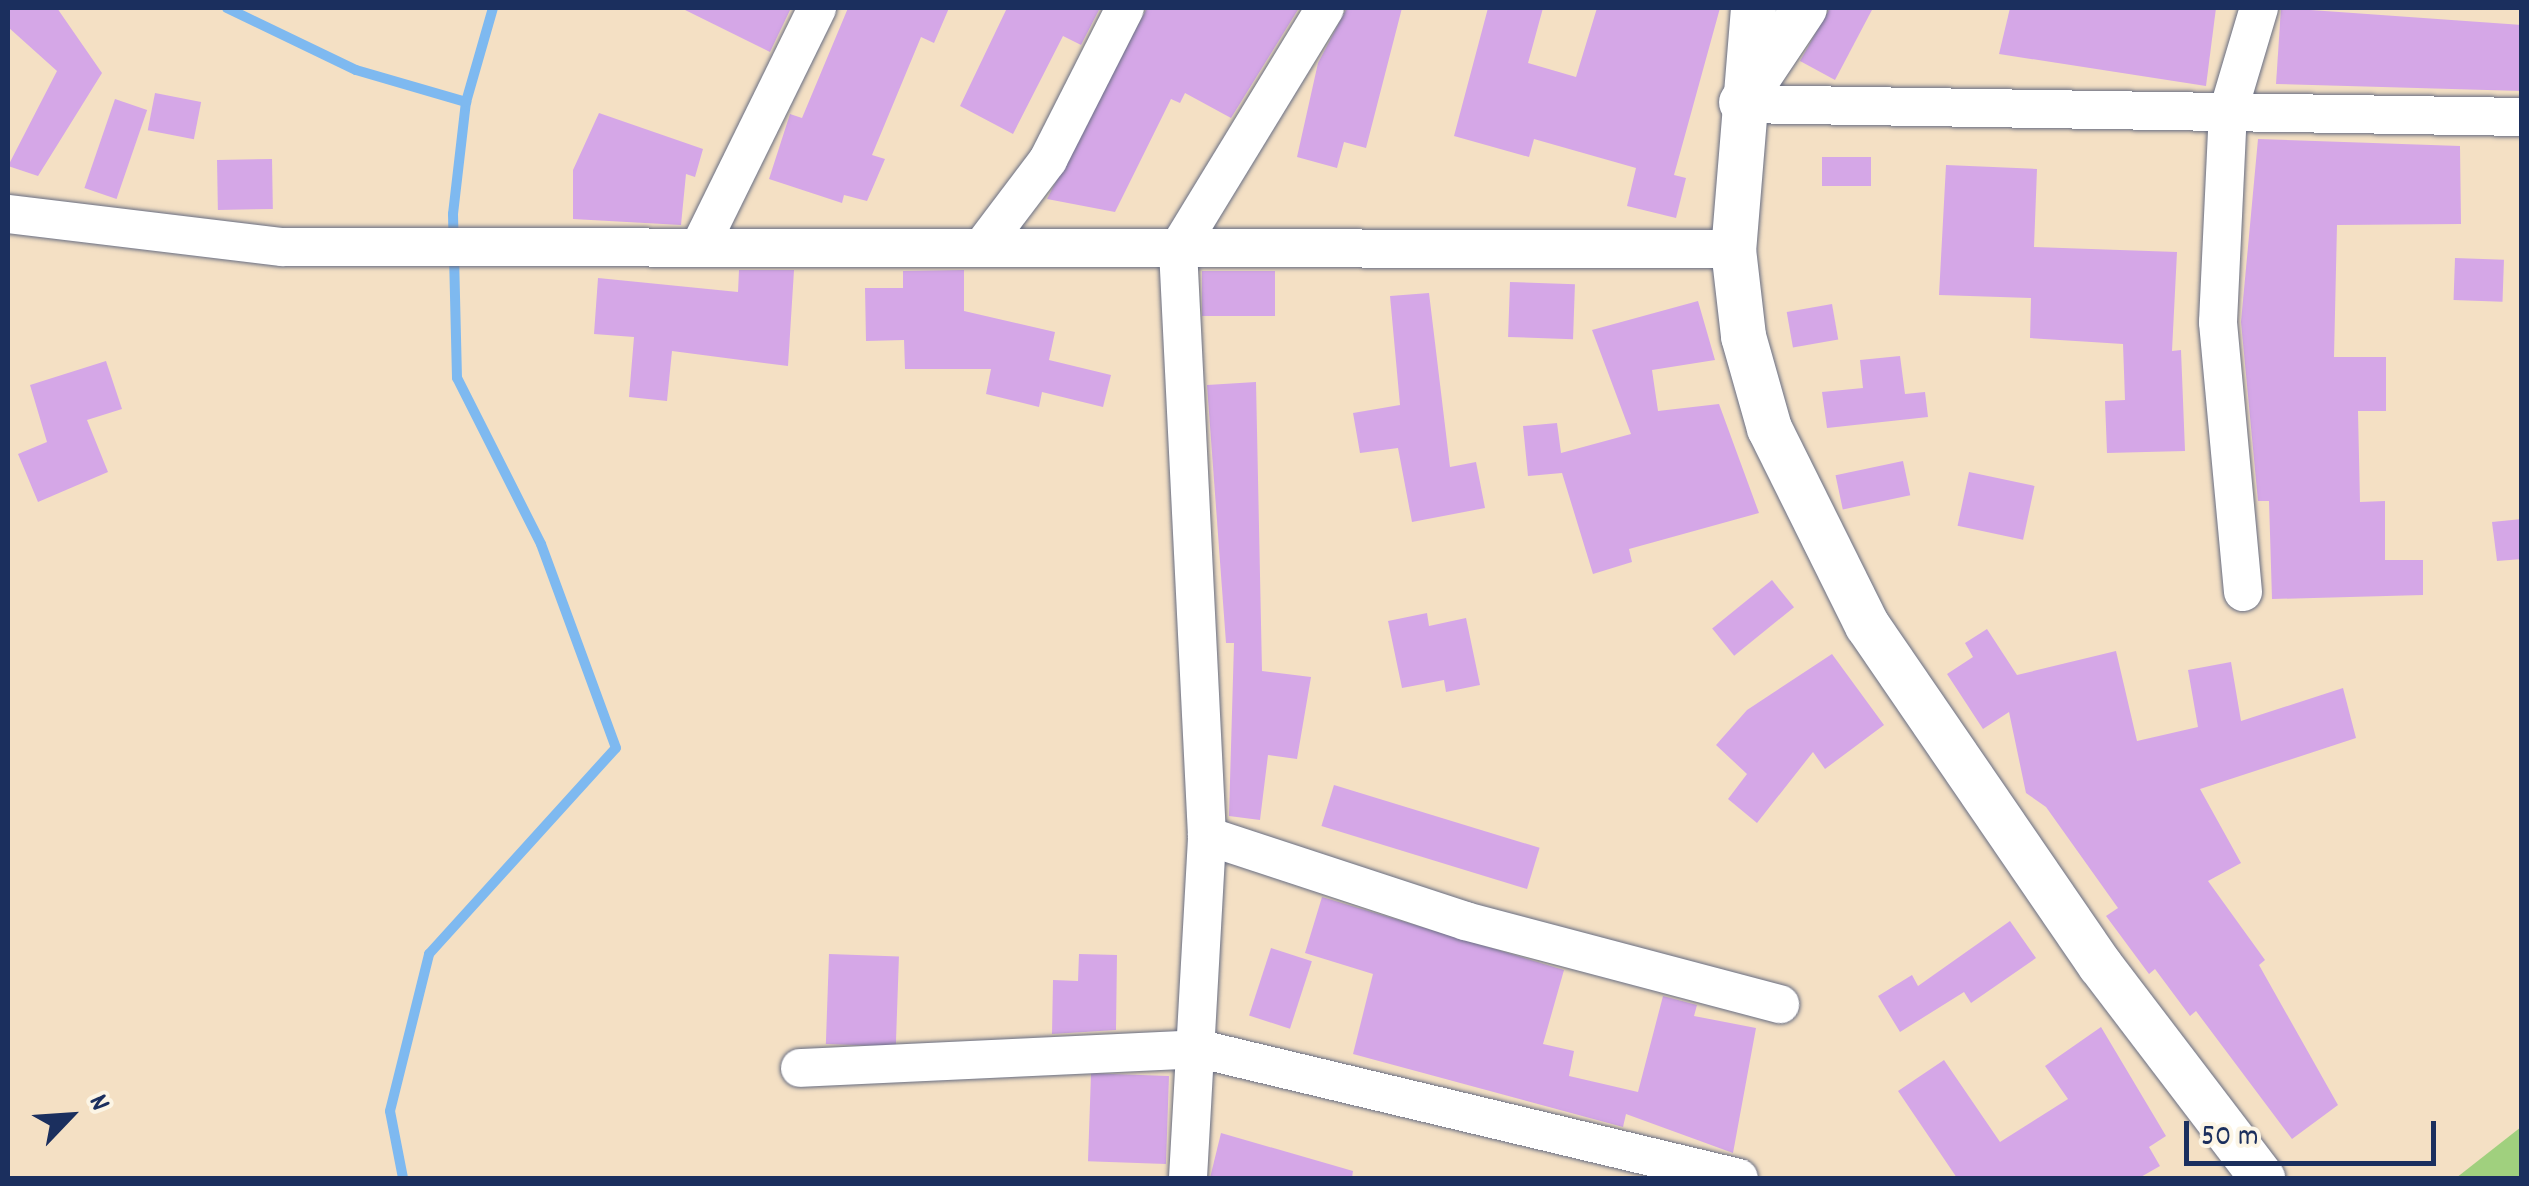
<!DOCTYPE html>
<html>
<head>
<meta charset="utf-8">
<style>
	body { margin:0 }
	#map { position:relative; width:2529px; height:1186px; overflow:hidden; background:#f4e0c4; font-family:Dekko,sans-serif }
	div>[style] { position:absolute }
	.green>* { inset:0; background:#a0d07e }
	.stream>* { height:10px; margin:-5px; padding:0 5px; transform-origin:5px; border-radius:5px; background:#7eb9f0 }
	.building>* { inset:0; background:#d5a7e7; transform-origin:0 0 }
	.roads { filter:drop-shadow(0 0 2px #676d82) drop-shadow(0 0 2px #676d82) }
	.minor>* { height:38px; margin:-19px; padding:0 19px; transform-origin:19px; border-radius:19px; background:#fff }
	.major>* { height:45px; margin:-22.5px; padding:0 22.5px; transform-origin:22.5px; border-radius:22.5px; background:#fff }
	span { translate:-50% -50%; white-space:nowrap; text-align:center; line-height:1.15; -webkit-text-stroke:8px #fcf5e5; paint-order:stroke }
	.frame { position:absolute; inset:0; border:10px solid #1b2f5e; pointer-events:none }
	.north { position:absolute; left:20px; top:1066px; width:100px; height:100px; -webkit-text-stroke:8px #fcf5e5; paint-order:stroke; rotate:65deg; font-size:28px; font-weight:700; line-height:40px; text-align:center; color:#1b2f5e }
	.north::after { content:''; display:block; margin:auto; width:35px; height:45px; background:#1b2f5e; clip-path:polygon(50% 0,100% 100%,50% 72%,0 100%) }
	.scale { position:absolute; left:2184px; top:1121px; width:252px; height:45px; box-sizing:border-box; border:5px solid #1b2f5e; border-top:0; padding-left:12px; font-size:30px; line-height:35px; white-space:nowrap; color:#1b2f5e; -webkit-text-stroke:8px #fcf5e5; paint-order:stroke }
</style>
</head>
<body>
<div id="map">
	<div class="green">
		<i style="clip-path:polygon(2521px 1127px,2521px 1178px,2456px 1178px)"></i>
	</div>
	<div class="stream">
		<i style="left:227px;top:8px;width:143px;rotate:25.7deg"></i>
		<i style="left:356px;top:70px;width:115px;rotate:16.2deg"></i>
		<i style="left:403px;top:1178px;width:68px;rotate:-101deg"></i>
		<i style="left:390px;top:1111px;width:162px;rotate:-76deg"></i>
		<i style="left:429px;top:954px;width:278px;rotate:-47.8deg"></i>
		<i style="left:616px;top:748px;width:217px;rotate:-110.2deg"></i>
		<i style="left:541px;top:544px;width:186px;rotate:-116.8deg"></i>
		<i style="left:457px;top:378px;width:164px;rotate:-91.4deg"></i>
		<i style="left:453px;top:214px;width:113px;rotate:-83.4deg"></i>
		<i style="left:466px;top:102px;width:98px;rotate:-74deg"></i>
	</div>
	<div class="building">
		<i style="clip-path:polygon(8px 8px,57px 8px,102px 73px,38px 176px,8px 166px,57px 71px,8px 27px)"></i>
		<i style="clip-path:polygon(681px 8px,791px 8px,770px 52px)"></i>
		<i style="clip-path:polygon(848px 8px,949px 8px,934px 43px,921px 37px,872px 155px,885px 159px,867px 201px,844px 195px,842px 203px,769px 179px,790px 114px,802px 118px)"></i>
		<i style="clip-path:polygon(1007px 8px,1100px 8px,1081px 45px,1063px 36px,1013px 134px,960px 106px)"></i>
		<i style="clip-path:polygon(1147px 8px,1299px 8px,1231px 118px,1185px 93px,1180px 103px,1171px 99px,1115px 212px,1047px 199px)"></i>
		<i style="clip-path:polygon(1347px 8px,1402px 8px,1366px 148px,1344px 142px,1337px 168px,1297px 157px,1318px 63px)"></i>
		<i style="clip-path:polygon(1488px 8px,1543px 8px,1528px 63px,1576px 77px,1597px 8px,1720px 8px,1674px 175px,1686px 178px,1676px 218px,1627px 206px,1636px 168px,1534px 139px,1529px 157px,1454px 136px)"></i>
		<i style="clip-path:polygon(1830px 8px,1873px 8px,1835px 80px,1800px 61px)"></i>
		<i style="clip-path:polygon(2010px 8px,2216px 8px,2206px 86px,1999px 54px)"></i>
		<i style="clip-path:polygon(2281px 8px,2522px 25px,2522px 91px,2276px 84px)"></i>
		<i style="left:155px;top:93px;width:47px;height:38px;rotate:11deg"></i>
		<i style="left:115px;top:99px;width:34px;height:94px;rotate:19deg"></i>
		<i style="clip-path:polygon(599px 113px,703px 149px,695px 177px,686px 174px,681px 225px,573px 219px,573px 170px)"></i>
		<i style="clip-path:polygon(2258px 139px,2460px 146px,2461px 224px,2337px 225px,2334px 357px,2386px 357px,2386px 411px,2358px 411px,2360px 502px,2385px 501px,2385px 560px,2423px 560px,2423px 595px,2272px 599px,2269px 501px,2258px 501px,2241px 322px)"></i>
		<i style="left:1822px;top:157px;width:49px;height:29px"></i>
		<i style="left:272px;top:159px;width:50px;height:55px;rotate:89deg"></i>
		<i style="clip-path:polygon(1946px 165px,2037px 169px,2034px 247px,2177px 252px,2172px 351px,2181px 350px,2185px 451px,2107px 453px,2105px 401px,2125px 400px,2123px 344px,2030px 338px,2031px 298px,1939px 295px)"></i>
		<i style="left:2455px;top:258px;width:49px;height:42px;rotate:2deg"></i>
		<i style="clip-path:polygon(739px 270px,794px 270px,788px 366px,672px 351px,667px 401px,629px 397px,634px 337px,594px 334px,598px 278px,738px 292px)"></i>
		<i style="clip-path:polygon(964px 270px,964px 311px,1055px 332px,1049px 360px,1111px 375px,1103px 407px,1042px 392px,1039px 407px,986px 394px,991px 369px,905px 369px,904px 340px,866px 341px,865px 288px,903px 288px,903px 271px)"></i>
		<i style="left:1275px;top:271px;width:45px;height:73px;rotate:90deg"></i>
		<i style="left:1510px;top:282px;width:65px;height:55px;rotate:2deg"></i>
		<i style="clip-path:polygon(1429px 293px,1450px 467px,1476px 462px,1485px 508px,1412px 522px,1398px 448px,1360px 453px,1353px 413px,1400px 405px,1390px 296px)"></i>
		<i style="clip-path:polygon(1698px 301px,1715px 360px,1652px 370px,1658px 411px,1719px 404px,1759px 513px,1629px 549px,1632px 562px,1593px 574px,1562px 473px,1528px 476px,1523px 426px,1557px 423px,1561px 453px,1631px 434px,1592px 330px)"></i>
		<i style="left:1832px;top:304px;width:36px;height:46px;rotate:80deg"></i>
		<i style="clip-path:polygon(1900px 356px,1905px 394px,1925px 392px,1928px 417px,1827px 428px,1822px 392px,1863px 388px,1860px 360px)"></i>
		<i style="clip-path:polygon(106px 361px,122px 409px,87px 420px,108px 472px,38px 502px,18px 454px,47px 442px,30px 385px)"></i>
		<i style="clip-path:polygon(1256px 382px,1262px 671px,1311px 677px,1297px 759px,1268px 755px,1260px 820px,1229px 816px,1234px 643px,1226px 643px,1207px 385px)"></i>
		<i style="left:1903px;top:461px;width:35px;height:69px;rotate:78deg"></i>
		<i style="left:1969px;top:472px;width:67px;height:55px;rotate:12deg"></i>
		<i style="clip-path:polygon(2522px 519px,2522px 559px,2497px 561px,2492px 522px)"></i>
		<i style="left:1772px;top:580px;width:35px;height:77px;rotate:51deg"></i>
		<i style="clip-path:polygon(1427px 613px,1429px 626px,1466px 618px,1480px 685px,1446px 692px,1444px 680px,1402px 688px,1388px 621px)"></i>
		<i style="clip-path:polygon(1987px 629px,2017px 675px,2116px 651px,2137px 741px,2198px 727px,2188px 670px,2231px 662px,2241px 721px,2343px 688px,2356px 738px,2200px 789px,2241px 863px,2208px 881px,2265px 960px,2259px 965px,2338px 1105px,2292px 1139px,2196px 1011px,2190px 1016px,2155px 969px,2149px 974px,2106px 916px,2118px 908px,2046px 807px,2026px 793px,2009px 712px,1983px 729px,1947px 674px,1973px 657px,1965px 643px)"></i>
		<i style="clip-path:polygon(1832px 654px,1884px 725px,1825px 769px,1813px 752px,1757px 823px,1728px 799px,1747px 774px,1716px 745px,1747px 710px)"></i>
		<i style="left:1334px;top:785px;width:215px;height:43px;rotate:17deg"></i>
		<i style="clip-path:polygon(1322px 897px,1564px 970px,1543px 1044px,1574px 1051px,1569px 1076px,1638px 1092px,1663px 996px,1697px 1005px,1694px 1016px,1756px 1028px,1733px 1153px,1626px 1114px,1623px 1127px,1353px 1054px,1373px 974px,1305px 953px)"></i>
		<i style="clip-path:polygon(2010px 921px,2036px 958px,1971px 1003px,1964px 992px,1900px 1032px,1878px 996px,1912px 975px,1918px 986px)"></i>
		<i style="left:1271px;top:948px;width:43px;height:71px;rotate:18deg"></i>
		<i style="left:829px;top:954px;width:70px;height:90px;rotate:2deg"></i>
		<i style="clip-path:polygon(1079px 954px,1117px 955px,1116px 1030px,1052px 1034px,1053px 980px,1078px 981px)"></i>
		<i style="clip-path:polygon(2101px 1027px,2166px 1136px,2149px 1147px,2160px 1166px,2139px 1178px,1957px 1178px,1898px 1091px,1944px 1060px,2000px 1142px,2068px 1099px,2045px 1066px)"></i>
		<i style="left:1169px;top:1076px;width:88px;height:78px;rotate:92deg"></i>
		<i style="clip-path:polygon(1221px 1133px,1353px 1171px,1352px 1178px,1210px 1178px)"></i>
	</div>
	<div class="roads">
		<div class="minor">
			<i style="left:1740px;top:104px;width:782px;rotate:0.95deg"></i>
			<i style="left:8px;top:214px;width:276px;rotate:6.9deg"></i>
			<i style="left:282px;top:247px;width:1451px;rotate:0.08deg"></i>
			<i style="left:702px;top:242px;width:261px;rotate:-63.8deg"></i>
			<i style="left:986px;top:242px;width:103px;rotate:-52.9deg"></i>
			<i style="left:1048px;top:160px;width:170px;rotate:-63.1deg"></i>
			<i style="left:2243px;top:592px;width:271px;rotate:-95.3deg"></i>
			<i style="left:2218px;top:322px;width:210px;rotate:-87.3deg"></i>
			<i style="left:2228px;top:112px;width:109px;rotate:-73.4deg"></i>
			<i style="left:1207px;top:836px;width:272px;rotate:18.2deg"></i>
			<i style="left:1465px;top:921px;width:326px;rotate:14.8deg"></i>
			<i style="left:800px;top:1068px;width:400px;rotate:-2.7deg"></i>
			<i style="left:1200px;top:1049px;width:554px;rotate:13.46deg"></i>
			<i style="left:1188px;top:1178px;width:343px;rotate:-86.8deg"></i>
			<i style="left:1207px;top:836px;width:588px;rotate:-92.83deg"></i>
			<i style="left:1178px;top:249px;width:282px;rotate:-58.6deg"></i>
		</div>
		<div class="major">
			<i style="left:1753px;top:8px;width:242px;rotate:94.7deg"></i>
			<i style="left:1733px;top:249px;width:88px;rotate:83.4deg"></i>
			<i style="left:1743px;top:336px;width:96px;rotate:74.2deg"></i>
			<i style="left:1769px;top:428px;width:220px;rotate:63.6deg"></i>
			<i style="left:1867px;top:625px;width:412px;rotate:55.6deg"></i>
			<i style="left:2100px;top:965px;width:268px;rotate:52.7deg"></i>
			<i style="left:1741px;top:102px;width:113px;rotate:-56.2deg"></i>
		</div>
	</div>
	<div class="frame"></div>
	<div class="north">N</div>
	<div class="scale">50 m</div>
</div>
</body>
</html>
